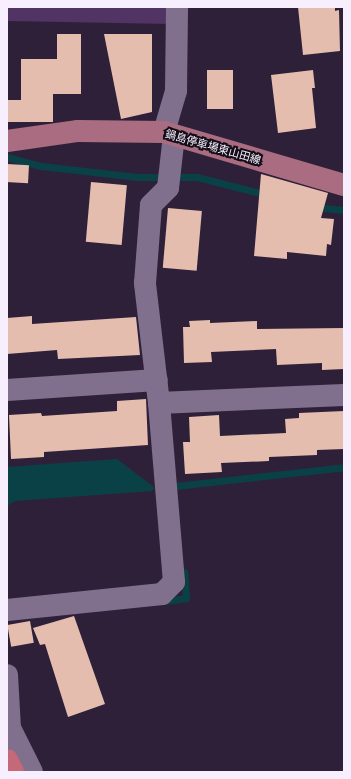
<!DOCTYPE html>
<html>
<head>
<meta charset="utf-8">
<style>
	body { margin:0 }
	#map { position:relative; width:351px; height:779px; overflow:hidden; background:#2f2039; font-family:"PT Sans Narrow","Noto Sans JP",sans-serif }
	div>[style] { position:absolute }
	.green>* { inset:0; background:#513463 }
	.water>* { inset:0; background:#0a4147 }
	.stream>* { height:7px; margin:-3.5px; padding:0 3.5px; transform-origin:3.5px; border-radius:3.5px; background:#0a4147 }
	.building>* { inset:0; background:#e4bdaf; transform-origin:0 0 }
	.minor>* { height:22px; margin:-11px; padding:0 11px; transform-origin:11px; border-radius:11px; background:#81708d }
	.major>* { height:22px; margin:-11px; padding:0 11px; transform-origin:11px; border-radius:11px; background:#a96c80 }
	.highway>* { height:22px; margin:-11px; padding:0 11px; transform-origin:11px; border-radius:11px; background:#c46978 }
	span { translate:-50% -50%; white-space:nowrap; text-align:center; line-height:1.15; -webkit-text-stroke:4px #130d18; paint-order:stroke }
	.street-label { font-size:11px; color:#f7effd }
	.frame { position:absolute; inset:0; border:8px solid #f7effd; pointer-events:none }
</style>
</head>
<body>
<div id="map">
	<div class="green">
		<i style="clip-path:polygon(7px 7px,171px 7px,171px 24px,7px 21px)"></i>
	</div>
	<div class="water">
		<i style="clip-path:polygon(117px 459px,155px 488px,152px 491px,15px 501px,7px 506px,7px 467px)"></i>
	</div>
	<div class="stream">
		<i style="left:7px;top:157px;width:35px;rotate:15deg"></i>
		<i style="left:41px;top:166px;width:97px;rotate:6.5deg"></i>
		<i style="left:137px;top:177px;width:60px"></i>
		<i style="left:197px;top:177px;width:73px;rotate:14.2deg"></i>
		<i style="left:315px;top:207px;width:29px;rotate:6deg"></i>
		<i style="left:167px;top:487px;width:178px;rotate:-6.4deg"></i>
		<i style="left:163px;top:601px;width:23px;rotate:-7deg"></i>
		<i style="left:186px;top:598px;width:26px;rotate:-94deg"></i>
	</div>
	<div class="building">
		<i style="clip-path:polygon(298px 7px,335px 7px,335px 11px,339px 10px,340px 51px,303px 55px)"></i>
		<i style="clip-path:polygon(57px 34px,81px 34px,81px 94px,53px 94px,53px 122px,7px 122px,7px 100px,21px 100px,21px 59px,57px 59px)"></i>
		<i style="clip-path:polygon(104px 34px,152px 34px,152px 112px,121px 119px)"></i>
		<i style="left:207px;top:70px;width:26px;height:39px"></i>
		<i style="clip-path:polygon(313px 70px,315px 88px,312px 88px,316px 128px,278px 133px,271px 75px)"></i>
		<i style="left:7px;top:164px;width:22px;height:18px;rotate:3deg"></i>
		<i style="clip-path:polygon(261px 174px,328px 193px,321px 218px,334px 219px,331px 245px,327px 244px,326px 256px,287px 252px,287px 259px,254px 256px)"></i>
		<i style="left:91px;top:182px;width:36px;height:60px;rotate:5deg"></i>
		<i style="left:168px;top:208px;width:34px;height:60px;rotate:5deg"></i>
		<i style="clip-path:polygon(32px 316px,32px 324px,136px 317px,140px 355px,58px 359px,57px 350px,7px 354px,7px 318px)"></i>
		<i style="clip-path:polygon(210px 320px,210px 323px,257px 321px,257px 329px,344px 328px,344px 369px,322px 370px,322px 363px,277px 365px,276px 349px,211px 352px,212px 362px,184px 363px,183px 327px,190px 327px,189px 321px)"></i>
		<i style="clip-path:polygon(146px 399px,148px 445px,44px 452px,44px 457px,11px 459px,9px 415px,41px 413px,42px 416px,117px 411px,117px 401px)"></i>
		<i style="clip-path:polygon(344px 411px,344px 449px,317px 450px,317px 455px,269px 457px,269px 461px,221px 463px,222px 472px,185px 474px,183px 442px,190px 442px,189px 417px,219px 415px,220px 436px,286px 433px,285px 419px,299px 418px,299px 413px)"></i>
		<i style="clip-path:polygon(74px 616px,105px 704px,68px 717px,45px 644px,40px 645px,33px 628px)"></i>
		<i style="left:30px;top:621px;width:22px;height:23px;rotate:80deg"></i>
	</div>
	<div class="minor">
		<i style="left:164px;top:132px;width:43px;rotate:-73.7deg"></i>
		<i style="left:176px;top:91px;width:84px;rotate:-89.3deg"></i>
		<i style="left:7px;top:390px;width:150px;rotate:-3.8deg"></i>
		<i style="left:159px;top:403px;width:185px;rotate:-2.5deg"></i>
		<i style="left:7px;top:610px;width:156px;rotate:-5.9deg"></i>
		<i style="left:162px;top:594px;width:17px;rotate:-45deg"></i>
		<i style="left:174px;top:582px;width:180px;rotate:-94.8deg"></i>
		<i style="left:159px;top:403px;width:121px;rotate:-96.7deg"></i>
		<i style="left:145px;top:283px;width:78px;rotate:-85.6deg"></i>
		<i style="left:151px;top:205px;width:24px;rotate:-45deg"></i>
		<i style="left:168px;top:188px;width:53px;rotate:-83.5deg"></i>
		<i style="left:7px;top:675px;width:53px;rotate:86.8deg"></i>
		<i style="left:10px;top:728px;width:49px;rotate:63.4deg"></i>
	</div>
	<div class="major">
		<i style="left:7px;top:141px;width:72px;rotate:-8deg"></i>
		<i style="left:78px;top:131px;width:86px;rotate:0.7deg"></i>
		<i style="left:164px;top:132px;width:188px;rotate:16.4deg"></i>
	</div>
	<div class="highway">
		<i style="left:7px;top:760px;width:13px;rotate:63deg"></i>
	</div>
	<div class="street-label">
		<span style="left:213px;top:147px;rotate:16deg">鍋島停車場東山田線</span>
	</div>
	<div class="frame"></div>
</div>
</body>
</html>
